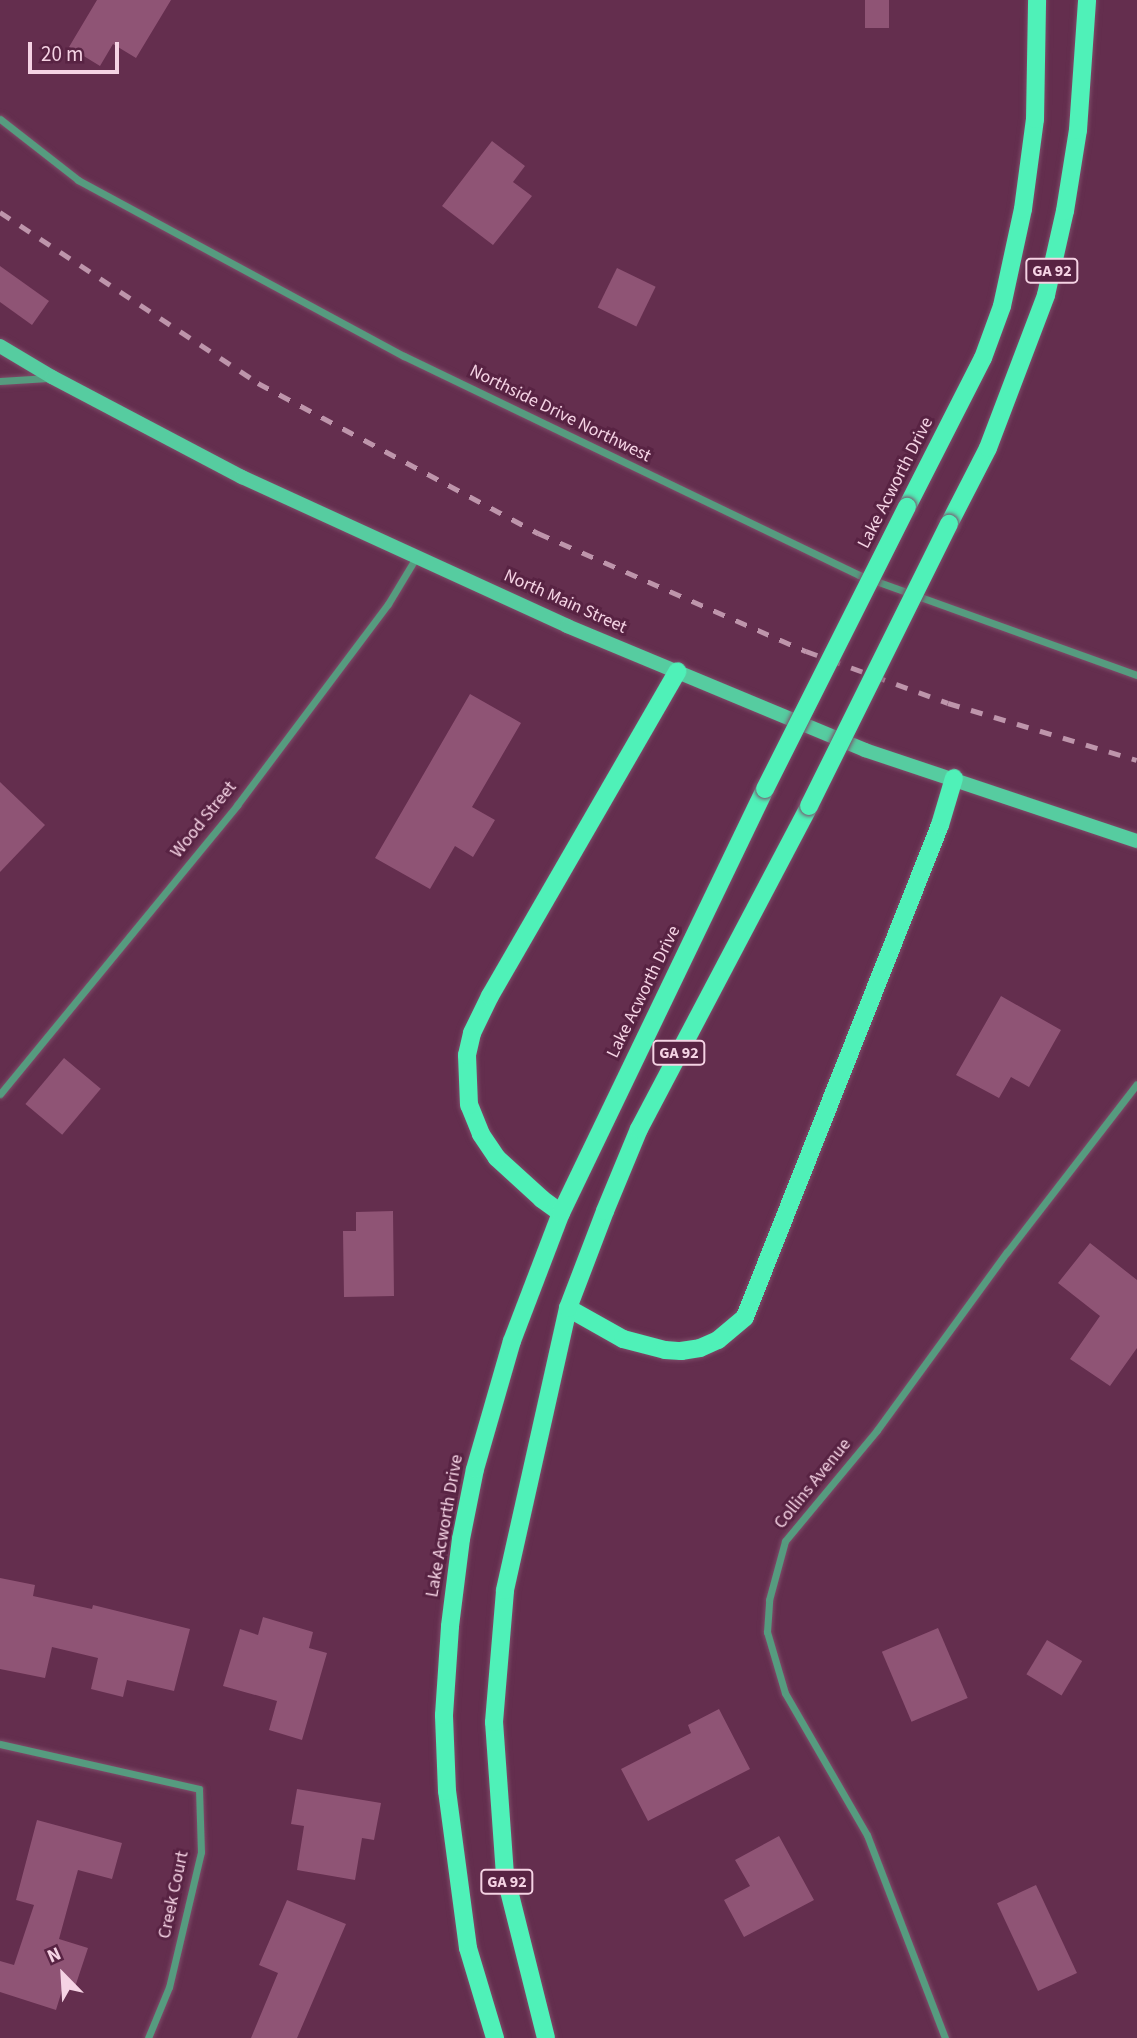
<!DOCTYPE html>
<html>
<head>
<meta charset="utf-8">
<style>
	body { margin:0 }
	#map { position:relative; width:1137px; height:2038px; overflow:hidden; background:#642e4e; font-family:"Source Sans 3",sans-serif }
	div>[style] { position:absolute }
	.building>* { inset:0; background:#8f5475; transform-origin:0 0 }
	.roads { filter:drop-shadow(0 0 2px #7e4c69) drop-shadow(0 0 2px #7e4c69) }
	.minor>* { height:7px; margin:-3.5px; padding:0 3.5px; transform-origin:3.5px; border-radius:3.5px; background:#569b7f }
	.secondary>* { height:14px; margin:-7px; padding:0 7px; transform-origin:7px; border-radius:7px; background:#56cca0 }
	.primary>* { height:18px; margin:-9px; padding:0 9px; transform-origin:9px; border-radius:9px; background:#4ff1b8 }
	.rail>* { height:5px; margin-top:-2.5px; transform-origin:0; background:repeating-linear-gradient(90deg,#be95ab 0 12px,transparent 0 24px) }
	.bridges { filter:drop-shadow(0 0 2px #7e4c69) drop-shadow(0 0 2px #7e4c69) }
	.primary-bridge>* { height:18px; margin:-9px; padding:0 9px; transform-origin:9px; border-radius:9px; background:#4ff1b8 }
	span { translate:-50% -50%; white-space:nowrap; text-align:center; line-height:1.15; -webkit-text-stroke:6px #582343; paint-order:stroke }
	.shield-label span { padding:2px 5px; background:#582343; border:2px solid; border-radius:5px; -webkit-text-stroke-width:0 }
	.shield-label { font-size:16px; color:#f5d3e4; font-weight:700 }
	.street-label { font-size:18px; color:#f5d3e4 }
	.north { position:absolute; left:28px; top:1940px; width:70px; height:70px; -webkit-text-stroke:5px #582343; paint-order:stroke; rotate:336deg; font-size:19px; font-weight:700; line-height:28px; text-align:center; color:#f5d3e4 }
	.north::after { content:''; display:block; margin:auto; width:24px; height:32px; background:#f5d3e4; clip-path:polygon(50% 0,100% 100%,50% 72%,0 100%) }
	.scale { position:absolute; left:28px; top:42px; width:91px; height:32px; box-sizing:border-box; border:4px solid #f5d3e4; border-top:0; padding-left:9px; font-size:21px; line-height:24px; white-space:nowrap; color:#f5d3e4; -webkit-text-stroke:5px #582343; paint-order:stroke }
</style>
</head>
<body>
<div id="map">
	<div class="building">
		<i style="clip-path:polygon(97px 0,171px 0,136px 58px,113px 44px,100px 66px,69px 47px)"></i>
		<i style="left:865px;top:0;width:24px;height:28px"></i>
		<i style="clip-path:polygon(492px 141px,525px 166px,513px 182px,532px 196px,493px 245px,442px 206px)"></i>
		<i style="clip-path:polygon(0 266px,49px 301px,32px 325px,0 302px)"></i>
		<i style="left:617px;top:268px;width:43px;height:44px;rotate:26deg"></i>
		<i style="clip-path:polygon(470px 694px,521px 723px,472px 807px,495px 820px,473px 857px,455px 846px,430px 889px,375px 858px)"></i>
		<i style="clip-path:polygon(0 782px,45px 825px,0 872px)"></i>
		<i style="clip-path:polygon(1001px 996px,1061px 1030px,1029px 1087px,1011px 1077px,999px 1098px,956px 1075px)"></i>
		<i style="left:64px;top:1058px;width:48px;height:60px;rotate:40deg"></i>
		<i style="clip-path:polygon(393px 1211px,394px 1296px,344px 1297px,343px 1231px,356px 1231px,356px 1212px)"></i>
		<i style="clip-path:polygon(1090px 1243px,1137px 1280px,1137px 1348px,1110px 1386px,1070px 1359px,1100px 1316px,1058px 1283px)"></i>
		<i style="clip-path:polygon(0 1578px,35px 1585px,33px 1596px,92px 1609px,93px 1605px,190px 1629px,174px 1691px,127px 1680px,123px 1697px,91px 1689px,98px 1658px,52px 1647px,45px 1678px,0 1669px)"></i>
		<i style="clip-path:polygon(263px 1617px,313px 1632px,309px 1648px,327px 1653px,302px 1740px,269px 1730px,277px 1701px,223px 1686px,240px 1629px,258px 1635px)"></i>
		<i style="left:938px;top:1628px;width:76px;height:61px;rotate:67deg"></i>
		<i style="left:1047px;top:1640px;width:41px;height:40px;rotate:31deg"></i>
		<i style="clip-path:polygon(719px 1709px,750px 1769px,648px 1821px,621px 1769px,691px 1733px,688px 1725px)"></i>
		<i style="clip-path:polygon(297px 1789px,381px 1803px,374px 1840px,362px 1838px,355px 1880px,297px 1870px,304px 1826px,291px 1824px)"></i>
		<i style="clip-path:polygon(37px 1820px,122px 1843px,112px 1879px,78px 1870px,59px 1939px,88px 1948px,75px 1987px,64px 1984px,56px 2010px,0 1992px,0 1961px,14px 1965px,34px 1905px,16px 1900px)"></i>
		<i style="clip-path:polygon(779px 1836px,814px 1900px,744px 1937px,724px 1900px,750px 1886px,735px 1860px)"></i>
		<i style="left:1036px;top:1885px;width:97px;height:43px;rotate:65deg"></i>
		<i style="clip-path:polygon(287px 1900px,346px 1924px,297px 2038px,251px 2038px,278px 1973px,259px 1965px)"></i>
	</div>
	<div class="roads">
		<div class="minor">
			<i style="left:0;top:119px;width:99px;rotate:38deg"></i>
			<i style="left:78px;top:180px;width:370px;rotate:28.4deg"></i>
			<i style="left:404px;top:356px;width:505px;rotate:25.7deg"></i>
			<i style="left:859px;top:575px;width:295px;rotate:19.8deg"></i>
			<i style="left:0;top:381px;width:48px;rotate:-3.6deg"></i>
			<i style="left:0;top:1094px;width:374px;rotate:-50.6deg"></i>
			<i style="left:237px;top:805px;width:251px;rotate:-53.1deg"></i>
			<i style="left:388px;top:604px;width:56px;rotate:-58.9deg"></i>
			<i style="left:0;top:1744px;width:204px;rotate:12.7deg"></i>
			<i style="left:199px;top:1789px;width:63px;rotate:88.2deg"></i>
			<i style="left:201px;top:1852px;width:139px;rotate:103.3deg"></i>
			<i style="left:169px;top:1987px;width:55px;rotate:112.4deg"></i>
			<i style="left:945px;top:2038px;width:217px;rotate:-111deg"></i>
			<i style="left:867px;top:1835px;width:164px;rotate:-120deg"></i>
			<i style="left:785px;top:1693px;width:64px;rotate:-106.4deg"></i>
			<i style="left:767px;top:1632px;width:32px;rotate:-86deg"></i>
			<i style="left:769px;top:1600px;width:61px;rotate:-74.8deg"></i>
			<i style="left:785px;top:1541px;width:144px;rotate:-50.3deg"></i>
			<i style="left:877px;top:1430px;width:220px;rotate:-53.9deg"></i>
			<i style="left:1007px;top:1252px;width:212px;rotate:-52.3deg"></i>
		</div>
		<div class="secondary">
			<i style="left:0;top:346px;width:61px;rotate:30.8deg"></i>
			<i style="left:52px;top:377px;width:215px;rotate:27.8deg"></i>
			<i style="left:242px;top:477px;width:358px;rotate:24.6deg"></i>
			<i style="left:567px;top:626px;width:323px;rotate:22.6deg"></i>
			<i style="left:865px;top:750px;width:287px;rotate:18.5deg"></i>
		</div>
		<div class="primary">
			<i style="left:907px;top:507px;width:167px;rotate:-63deg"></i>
			<i style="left:983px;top:358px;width:55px;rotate:-69.9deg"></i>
			<i style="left:1002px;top:306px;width:99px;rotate:-77.8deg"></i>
			<i style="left:1023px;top:209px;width:91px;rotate:-82.4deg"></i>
			<i style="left:1035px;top:119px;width:119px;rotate:-89deg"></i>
			<i style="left:949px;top:524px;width:85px;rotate:-62.8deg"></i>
			<i style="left:988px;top:448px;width:164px;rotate:-69.2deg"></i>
			<i style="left:1046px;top:295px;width:86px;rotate:-77.3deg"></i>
			<i style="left:1065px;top:211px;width:82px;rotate:-80.9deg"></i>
			<i style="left:1078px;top:130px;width:130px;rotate:-86deg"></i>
			<i style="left:561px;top:1213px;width:24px;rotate:-144deg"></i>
			<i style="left:542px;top:1199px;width:61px;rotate:-137.7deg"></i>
			<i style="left:497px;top:1158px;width:29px;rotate:-124deg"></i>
			<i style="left:481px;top:1134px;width:31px;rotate:-112deg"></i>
			<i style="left:469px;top:1105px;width:50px;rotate:-92.3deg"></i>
			<i style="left:467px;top:1055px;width:23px;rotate:-77deg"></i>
			<i style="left:472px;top:1033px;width:41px;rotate:-64.1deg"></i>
			<i style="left:490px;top:996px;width:375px;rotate:-60deg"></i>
			<i style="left:568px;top:1308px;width:63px;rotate:29.4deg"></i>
			<i style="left:623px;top:1339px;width:43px;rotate:14.7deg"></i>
			<i style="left:665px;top:1350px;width:16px;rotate:4deg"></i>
			<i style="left:681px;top:1351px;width:19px;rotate:-9deg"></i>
			<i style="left:700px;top:1348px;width:20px;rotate:-24deg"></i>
			<i style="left:718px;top:1340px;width:35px;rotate:-40deg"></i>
			<i style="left:745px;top:1317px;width:529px;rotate:-68.38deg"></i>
			<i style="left:940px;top:825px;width:49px;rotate:-73.4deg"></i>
			<i style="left:495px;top:2038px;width:94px;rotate:-106.7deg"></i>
			<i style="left:468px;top:1948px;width:158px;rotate:-97.6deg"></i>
			<i style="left:447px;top:1791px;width:76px;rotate:-92.3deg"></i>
			<i style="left:444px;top:1715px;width:89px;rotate:-86.1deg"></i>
			<i style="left:450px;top:1626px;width:88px;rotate:-82.8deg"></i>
			<i style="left:461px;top:1539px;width:71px;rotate:-78.7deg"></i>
			<i style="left:475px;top:1469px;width:133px;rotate:-73.9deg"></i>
			<i style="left:512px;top:1341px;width:137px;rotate:-69.1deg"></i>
			<i style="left:561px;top:1213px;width:471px;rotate:-64.3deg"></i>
			<i style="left:546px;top:2038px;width:168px;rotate:-104.1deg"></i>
			<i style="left:505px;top:1875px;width:153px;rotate:-94.1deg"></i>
			<i style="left:494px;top:1722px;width:132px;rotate:-85.2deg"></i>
			<i style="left:505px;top:1590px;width:289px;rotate:-77.4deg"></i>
			<i style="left:568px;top:1308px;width:104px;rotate:-69.1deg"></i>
			<i style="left:605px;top:1211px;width:89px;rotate:-67.5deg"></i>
			<i style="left:639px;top:1129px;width:365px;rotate:-62.2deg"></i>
		</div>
	</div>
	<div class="rail">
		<i style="left:0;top:212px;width:310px;rotate:33.5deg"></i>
		<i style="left:258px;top:383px;width:318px;rotate:28.2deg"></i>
		<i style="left:538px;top:533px;width:293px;rotate:23.8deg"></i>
		<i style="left:806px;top:651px;width:151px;rotate:20.1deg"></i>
		<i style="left:948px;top:703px;width:197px;rotate:16.8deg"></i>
	</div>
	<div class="bridges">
		<div class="primary-bridge">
			<i style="left:765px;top:789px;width:316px;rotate:-63.3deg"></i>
			<i style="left:809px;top:806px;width:315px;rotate:-63.6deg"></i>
		</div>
	</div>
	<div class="shield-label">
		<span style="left:1052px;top:271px">GA 92</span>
		<span style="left:679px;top:1053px">GA 92</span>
		<span style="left:507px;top:1882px">GA 92</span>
	</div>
	<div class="street-label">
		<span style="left:560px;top:414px;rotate:26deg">Northside Drive Northwest</span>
		<span style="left:896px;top:483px;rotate:-63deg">Lake Acworth Drive</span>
		<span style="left:565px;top:602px;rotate:24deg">North Main Street</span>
		<span style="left:204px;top:820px;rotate:-51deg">Wood Street</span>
		<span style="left:644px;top:992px;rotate:-64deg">Lake Acworth Drive</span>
		<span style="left:813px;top:1484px;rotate:-51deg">Collins Avenue</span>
		<span style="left:445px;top:1526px;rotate:-80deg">Lake Acworth Drive</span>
		<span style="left:174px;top:1895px;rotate:-78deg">Creek Court</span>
	</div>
	<div class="north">N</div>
	<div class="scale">20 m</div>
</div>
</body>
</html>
